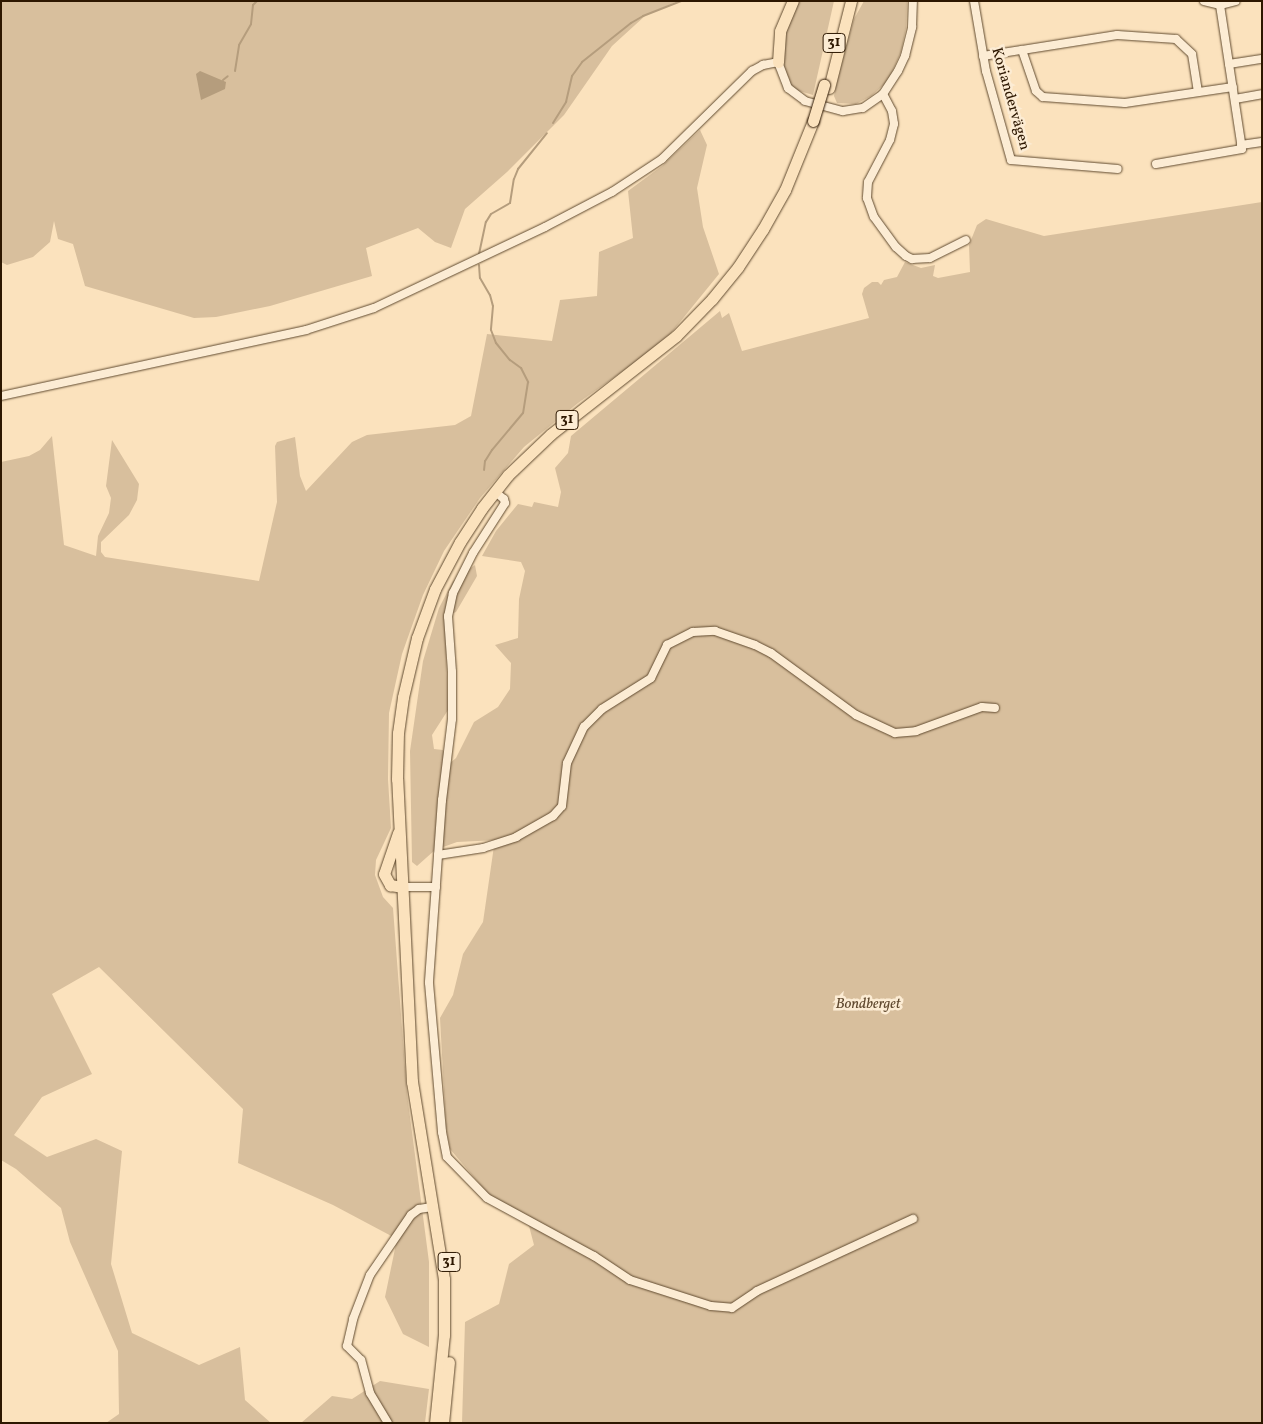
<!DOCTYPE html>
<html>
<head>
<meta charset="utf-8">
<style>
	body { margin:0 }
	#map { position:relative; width:1263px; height:1424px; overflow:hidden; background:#fbe2bd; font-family:Vollkorn,serif }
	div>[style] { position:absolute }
	.green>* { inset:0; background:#d8bf9d }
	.water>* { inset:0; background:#b59d7d }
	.stream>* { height:2px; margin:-1px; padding:0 1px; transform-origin:1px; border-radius:1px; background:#b59d7d }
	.roads { filter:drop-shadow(0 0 1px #604a2f) drop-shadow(0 0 1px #604a2f) }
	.minor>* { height:8px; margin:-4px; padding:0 4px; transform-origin:4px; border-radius:4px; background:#fcecd4 }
	.highway>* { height:11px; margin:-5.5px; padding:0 5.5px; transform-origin:5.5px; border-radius:5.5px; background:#fbe2bd }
	.bridges { filter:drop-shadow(0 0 1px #2d1700) drop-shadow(0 0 1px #2d1700) }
	.highway-bridge>* { height:11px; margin:-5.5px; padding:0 5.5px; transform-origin:5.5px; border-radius:5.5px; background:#fbe2bd }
	span { translate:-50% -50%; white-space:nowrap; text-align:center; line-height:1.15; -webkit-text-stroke:5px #fcecd4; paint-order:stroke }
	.shield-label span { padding:1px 4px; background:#fcecd4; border:1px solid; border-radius:4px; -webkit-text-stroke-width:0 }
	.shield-label { font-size:14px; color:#2d1700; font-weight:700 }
	.street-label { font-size:15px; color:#2d1700 }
	.park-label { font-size:15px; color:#60492f; font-style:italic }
	.frame { position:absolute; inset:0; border:2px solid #2d1700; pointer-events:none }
</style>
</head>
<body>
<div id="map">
	<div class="green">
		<i style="clip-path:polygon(1px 1px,678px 1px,646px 15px,612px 46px,564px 115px,507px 172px,465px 209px,451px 248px,435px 242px,418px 228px,366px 248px,372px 276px,270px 306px,216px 317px,194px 318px,85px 286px,73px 244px,58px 239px,54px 221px,50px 242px,33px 257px,7px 265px,1px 262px)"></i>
		<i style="clip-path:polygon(797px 1px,834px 1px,813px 95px,796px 90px,789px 82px,785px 72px,783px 57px,785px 35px)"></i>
		<i style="clip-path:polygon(864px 1px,907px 1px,906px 28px,901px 52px,888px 81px,871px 96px,856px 104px,837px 103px,834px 96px,838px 77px,854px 19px)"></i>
		<i style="clip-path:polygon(700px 130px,707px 145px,697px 188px,703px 227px,719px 274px,671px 333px,637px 361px,578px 403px,524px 447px,480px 498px,444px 551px,423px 595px,402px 654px,389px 713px,388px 779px,391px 828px,376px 860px,375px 875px,383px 897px,393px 908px,407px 1094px,429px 1262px,429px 1347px,403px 1334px,385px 1297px,397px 1239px,333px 1205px,238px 1163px,243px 1109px,99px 967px,52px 994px,92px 1074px,42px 1097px,14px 1135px,47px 1157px,96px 1139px,122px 1151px,111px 1264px,132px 1333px,199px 1365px,240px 1347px,245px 1400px,271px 1423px,106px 1423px,119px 1414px,118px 1351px,70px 1242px,61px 1208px,16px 1169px,1px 1160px,1px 462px,29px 456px,40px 450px,52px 436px,64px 545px,96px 556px,98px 536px,109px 513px,111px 498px,106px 486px,112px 440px,139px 484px,137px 500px,129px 515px,101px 542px,101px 552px,105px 557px,259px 581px,277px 502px,275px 446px,277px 442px,295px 437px,300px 476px,306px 491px,352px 442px,367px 435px,455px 425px,471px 416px,487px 334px,552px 341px,560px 300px,597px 296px,599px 252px,633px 238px,628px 191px,662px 166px)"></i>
		<i style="clip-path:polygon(1262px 202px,1262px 1423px,462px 1423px,465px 1322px,499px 1304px,509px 1264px,534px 1245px,529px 1226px,489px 1195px,450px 1149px,446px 1127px,440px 1018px,453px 995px,463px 954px,483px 922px,494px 846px,498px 840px,457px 842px,435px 850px,417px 866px,412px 862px,410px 751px,423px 661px,439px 608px,453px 581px,475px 565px,477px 576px,456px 612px,445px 616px,448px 710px,432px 735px,434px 749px,443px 750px,449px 764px,456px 758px,474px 722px,498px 707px,510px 689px,511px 663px,495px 645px,518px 638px,519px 599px,525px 571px,521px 562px,482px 556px,496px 531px,518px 504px,532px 507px,534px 502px,558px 507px,561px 492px,555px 468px,568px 453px,571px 436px,720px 311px,722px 318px,729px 313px,742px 351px,869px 318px,862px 294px,864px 288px,872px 282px,878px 282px,881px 285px,884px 280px,897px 277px,905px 262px,921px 268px,935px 265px,933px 276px,938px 278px,970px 272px,969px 245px,977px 225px,986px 219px,1044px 236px)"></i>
		<i style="clip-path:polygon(380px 1381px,429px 1389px,425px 1423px,301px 1423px,332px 1396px,352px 1399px)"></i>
	</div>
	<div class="water">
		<i style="clip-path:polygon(200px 71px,226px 82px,225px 89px,201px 100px,196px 74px)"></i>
	</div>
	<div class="stream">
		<i style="left:235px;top:71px;width:26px;rotate:-81deg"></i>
		<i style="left:239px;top:45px;width:24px;rotate:-60deg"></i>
		<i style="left:251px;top:24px;width:19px;rotate:-84deg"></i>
		<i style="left:253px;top:5px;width:6px;rotate:-45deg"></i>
		<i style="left:223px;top:80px;width:6px;rotate:-39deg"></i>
		<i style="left:553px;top:123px;width:25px;rotate:-58deg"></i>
		<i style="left:566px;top:102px;width:27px;rotate:-77deg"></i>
		<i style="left:572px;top:76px;width:17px;rotate:-54deg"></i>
		<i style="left:582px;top:62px;width:63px;rotate:-38.5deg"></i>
		<i style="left:631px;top:23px;width:14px;rotate:-30deg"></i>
		<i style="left:643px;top:16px;width:41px;rotate:-21.5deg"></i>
		<i style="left:479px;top:254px;width:33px;rotate:-78deg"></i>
		<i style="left:486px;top:222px;width:9px;rotate:-58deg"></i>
		<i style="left:491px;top:214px;width:22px;rotate:-30deg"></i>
		<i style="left:510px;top:203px;width:24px;rotate:-81deg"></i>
		<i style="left:514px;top:179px;width:11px;rotate:-68deg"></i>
		<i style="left:518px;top:169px;width:46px;rotate:-51.1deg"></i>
		<i style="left:479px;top:265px;width:13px;rotate:86deg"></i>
		<i style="left:480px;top:278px;width:20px;rotate:60deg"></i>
		<i style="left:490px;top:295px;width:11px;rotate:75deg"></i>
		<i style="left:493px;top:306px;width:24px;rotate:95deg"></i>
		<i style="left:491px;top:330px;width:14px;rotate:69deg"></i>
		<i style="left:496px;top:343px;width:22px;rotate:51deg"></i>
		<i style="left:510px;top:360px;width:14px;rotate:36deg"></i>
		<i style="left:521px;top:368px;width:16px;rotate:63deg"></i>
		<i style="left:528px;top:382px;width:31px;rotate:99deg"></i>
		<i style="left:523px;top:413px;width:48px;rotate:130deg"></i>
		<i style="left:492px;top:450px;width:13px;rotate:122deg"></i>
		<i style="left:485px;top:461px;width:9px;rotate:96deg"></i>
	</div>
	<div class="roads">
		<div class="minor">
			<i style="left:974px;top:1px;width:71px;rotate:80.3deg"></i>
			<i style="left:986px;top:71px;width:92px;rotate:74.3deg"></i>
			<i style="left:1011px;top:160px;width:107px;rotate:4.8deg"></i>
			<i style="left:1204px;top:1px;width:16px;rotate:14deg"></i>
			<i style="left:1220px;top:5px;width:16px;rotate:-14deg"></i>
			<i style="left:983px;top:56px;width:39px;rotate:-9deg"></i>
			<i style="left:1229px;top:64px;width:33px;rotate:-9deg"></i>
			<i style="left:1198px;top:92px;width:38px;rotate:-99deg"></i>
			<i style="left:1192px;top:54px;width:22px;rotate:-137deg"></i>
			<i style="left:1176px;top:39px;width:59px;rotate:-176.1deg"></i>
			<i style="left:1117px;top:35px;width:96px;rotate:171deg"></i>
			<i style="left:1022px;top:50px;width:43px;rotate:71.1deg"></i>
			<i style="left:1036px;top:91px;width:9px;rotate:41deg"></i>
			<i style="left:1043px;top:97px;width:82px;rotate:4.2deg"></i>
			<i style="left:1125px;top:103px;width:109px;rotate:-8.4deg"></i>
			<i style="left:883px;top:94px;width:19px;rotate:62deg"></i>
			<i style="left:892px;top:111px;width:13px;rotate:81deg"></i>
			<i style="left:894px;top:124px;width:16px;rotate:104deg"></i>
			<i style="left:890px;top:140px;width:47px;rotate:117.6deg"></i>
			<i style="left:868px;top:182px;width:16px;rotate:94deg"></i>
			<i style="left:867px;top:198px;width:20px;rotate:70deg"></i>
			<i style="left:874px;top:217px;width:37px;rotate:54deg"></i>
			<i style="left:896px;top:247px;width:13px;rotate:42deg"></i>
			<i style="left:906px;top:256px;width:7px;rotate:27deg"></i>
			<i style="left:912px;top:259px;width:18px;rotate:-3deg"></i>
			<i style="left:930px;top:258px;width:40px;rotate:-26.6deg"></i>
			<i style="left:1235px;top:99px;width:27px;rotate:-10deg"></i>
			<i style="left:1241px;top:145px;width:21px;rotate:-8deg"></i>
			<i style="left:1156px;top:164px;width:87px;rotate:-9.9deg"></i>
			<i style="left:1242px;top:149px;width:146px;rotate:-98.7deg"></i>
			<i style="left:1px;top:396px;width:312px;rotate:-12.2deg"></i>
			<i style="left:306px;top:330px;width:71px;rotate:-17.9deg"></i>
			<i style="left:374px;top:308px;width:189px;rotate:-25.3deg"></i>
			<i style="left:545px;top:227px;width:76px;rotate:-27.6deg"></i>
			<i style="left:612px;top:192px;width:60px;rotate:-33.4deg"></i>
			<i style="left:662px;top:159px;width:126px;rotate:-44.4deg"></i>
			<i style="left:752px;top:71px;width:13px;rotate:-29deg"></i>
			<i style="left:763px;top:65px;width:15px;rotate:-11deg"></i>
			<i style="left:778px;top:62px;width:28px;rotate:69deg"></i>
			<i style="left:788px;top:88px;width:21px;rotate:37deg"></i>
			<i style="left:805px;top:101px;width:39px;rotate:15deg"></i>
			<i style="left:843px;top:111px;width:20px;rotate:-9deg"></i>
			<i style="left:863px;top:108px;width:24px;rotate:-35deg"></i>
			<i style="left:883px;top:94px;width:27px;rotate:-57deg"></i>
			<i style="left:898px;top:71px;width:17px;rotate:-65deg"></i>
			<i style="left:905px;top:56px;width:30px;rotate:-76deg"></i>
			<i style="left:912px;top:27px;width:26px;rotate:-88deg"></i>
			<i style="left:499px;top:495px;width:6px;rotate:39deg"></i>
			<i style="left:504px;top:499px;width:4px;rotate:76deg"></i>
			<i style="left:505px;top:503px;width:59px;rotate:122.6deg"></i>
			<i style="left:473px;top:553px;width:45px;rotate:116.6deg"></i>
			<i style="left:453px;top:593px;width:24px;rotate:102deg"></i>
			<i style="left:448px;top:616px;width:56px;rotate:85.9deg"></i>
			<i style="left:452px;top:672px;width:47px;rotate:90deg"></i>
			<i style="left:452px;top:719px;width:82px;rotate:97deg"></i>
			<i style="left:442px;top:800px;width:183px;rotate:94.1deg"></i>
			<i style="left:429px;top:983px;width:150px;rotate:85deg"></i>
			<i style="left:442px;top:1132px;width:25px;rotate:79deg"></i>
			<i style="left:447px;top:1157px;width:57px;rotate:45.7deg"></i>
			<i style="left:487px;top:1198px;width:122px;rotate:28.5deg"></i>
			<i style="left:594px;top:1256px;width:43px;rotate:33.7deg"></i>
			<i style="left:630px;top:1280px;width:85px;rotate:17.8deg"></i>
			<i style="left:711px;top:1306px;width:21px;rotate:5deg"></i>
			<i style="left:732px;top:1308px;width:30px;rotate:-34deg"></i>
			<i style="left:757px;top:1291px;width:172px;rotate:-24.8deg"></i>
			<i style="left:438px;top:855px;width:46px;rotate:-8.8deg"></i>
			<i style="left:483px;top:848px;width:35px;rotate:-18deg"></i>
			<i style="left:516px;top:837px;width:43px;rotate:-29.6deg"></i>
			<i style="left:553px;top:816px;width:13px;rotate:-48deg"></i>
			<i style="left:562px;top:806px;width:43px;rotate:-83.4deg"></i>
			<i style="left:567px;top:763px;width:40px;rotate:-65deg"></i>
			<i style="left:584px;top:727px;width:25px;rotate:-45deg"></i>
			<i style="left:602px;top:709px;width:58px;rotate:-32.3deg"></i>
			<i style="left:651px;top:678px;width:37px;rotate:-64deg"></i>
			<i style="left:667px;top:645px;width:29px;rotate:-27deg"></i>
			<i style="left:693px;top:632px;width:22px;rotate:-3deg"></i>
			<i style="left:715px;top:631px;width:42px;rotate:19.3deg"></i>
			<i style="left:755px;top:645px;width:18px;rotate:27deg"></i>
			<i style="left:771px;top:653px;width:105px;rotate:36.1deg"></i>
			<i style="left:856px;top:715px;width:43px;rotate:24.8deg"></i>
			<i style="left:895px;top:733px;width:21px;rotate:-5deg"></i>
			<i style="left:916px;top:731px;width:70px;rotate:-20deg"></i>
			<i style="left:982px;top:707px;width:13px;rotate:4deg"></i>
			<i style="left:402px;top:887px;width:34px"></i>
			<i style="left:388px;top:1423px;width:35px;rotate:-121deg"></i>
			<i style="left:370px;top:1393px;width:34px;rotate:-105deg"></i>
			<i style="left:361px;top:1360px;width:20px;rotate:-135deg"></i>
			<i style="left:347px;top:1346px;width:28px;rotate:-77deg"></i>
			<i style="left:353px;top:1319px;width:47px;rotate:-68.9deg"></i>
			<i style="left:370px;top:1275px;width:73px;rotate:-55.7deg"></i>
			<i style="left:411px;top:1215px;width:10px;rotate:-37deg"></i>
			<i style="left:419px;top:1209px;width:13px;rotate:-9deg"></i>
		</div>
		<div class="highway">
			<i style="left:778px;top:62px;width:31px;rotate:-86deg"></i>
			<i style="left:780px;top:31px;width:33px;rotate:-67deg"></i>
			<i style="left:829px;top:88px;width:90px;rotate:-75.8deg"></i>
			<i style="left:398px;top:833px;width:43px;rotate:108.9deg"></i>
			<i style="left:384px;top:874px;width:13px;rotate:61deg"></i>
			<i style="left:390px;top:885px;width:12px;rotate:9deg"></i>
			<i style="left:435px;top:1423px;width:88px;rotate:-84.2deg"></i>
			<i style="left:444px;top:1335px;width:56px;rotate:-90deg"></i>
			<i style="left:444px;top:1279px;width:200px;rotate:-99.2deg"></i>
			<i style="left:412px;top:1082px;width:303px;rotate:-92.8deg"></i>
			<i style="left:397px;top:779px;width:46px;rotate:-88.8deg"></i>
			<i style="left:398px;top:733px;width:36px;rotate:-82deg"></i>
			<i style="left:403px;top:697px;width:61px;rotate:-76.7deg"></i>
			<i style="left:417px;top:638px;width:52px;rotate:-69.8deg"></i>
			<i style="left:435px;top:589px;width:53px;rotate:-62deg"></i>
			<i style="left:460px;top:542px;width:40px;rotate:-57.1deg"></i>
			<i style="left:482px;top:508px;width:42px;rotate:-51.8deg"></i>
			<i style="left:508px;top:475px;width:59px;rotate:-43.6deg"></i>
			<i style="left:551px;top:434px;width:159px;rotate:-38.1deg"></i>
			<i style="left:676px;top:336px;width:52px;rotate:-45.8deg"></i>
			<i style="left:712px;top:299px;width:41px;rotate:-50.9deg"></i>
			<i style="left:738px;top:267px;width:45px;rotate:-56.7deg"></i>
			<i style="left:763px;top:229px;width:45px;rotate:-60.6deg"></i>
			<i style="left:785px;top:190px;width:74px;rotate:-67.9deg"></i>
			<i style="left:443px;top:1423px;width:61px;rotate:-84.4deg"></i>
		</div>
	</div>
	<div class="bridges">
		<div class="highway-bridge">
			<i style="left:813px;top:121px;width:38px;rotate:-73deg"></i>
		</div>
	</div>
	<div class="shield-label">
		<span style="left:834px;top:43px">31</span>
		<span style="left:567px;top:420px">31</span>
		<span style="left:449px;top:1262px">31</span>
	</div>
	<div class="street-label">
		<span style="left:1010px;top:99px;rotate:74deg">Koriandervägen</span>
	</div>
	<div class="park-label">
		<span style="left:868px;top:1005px">Bondberget</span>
	</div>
	<div class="frame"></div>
</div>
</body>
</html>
